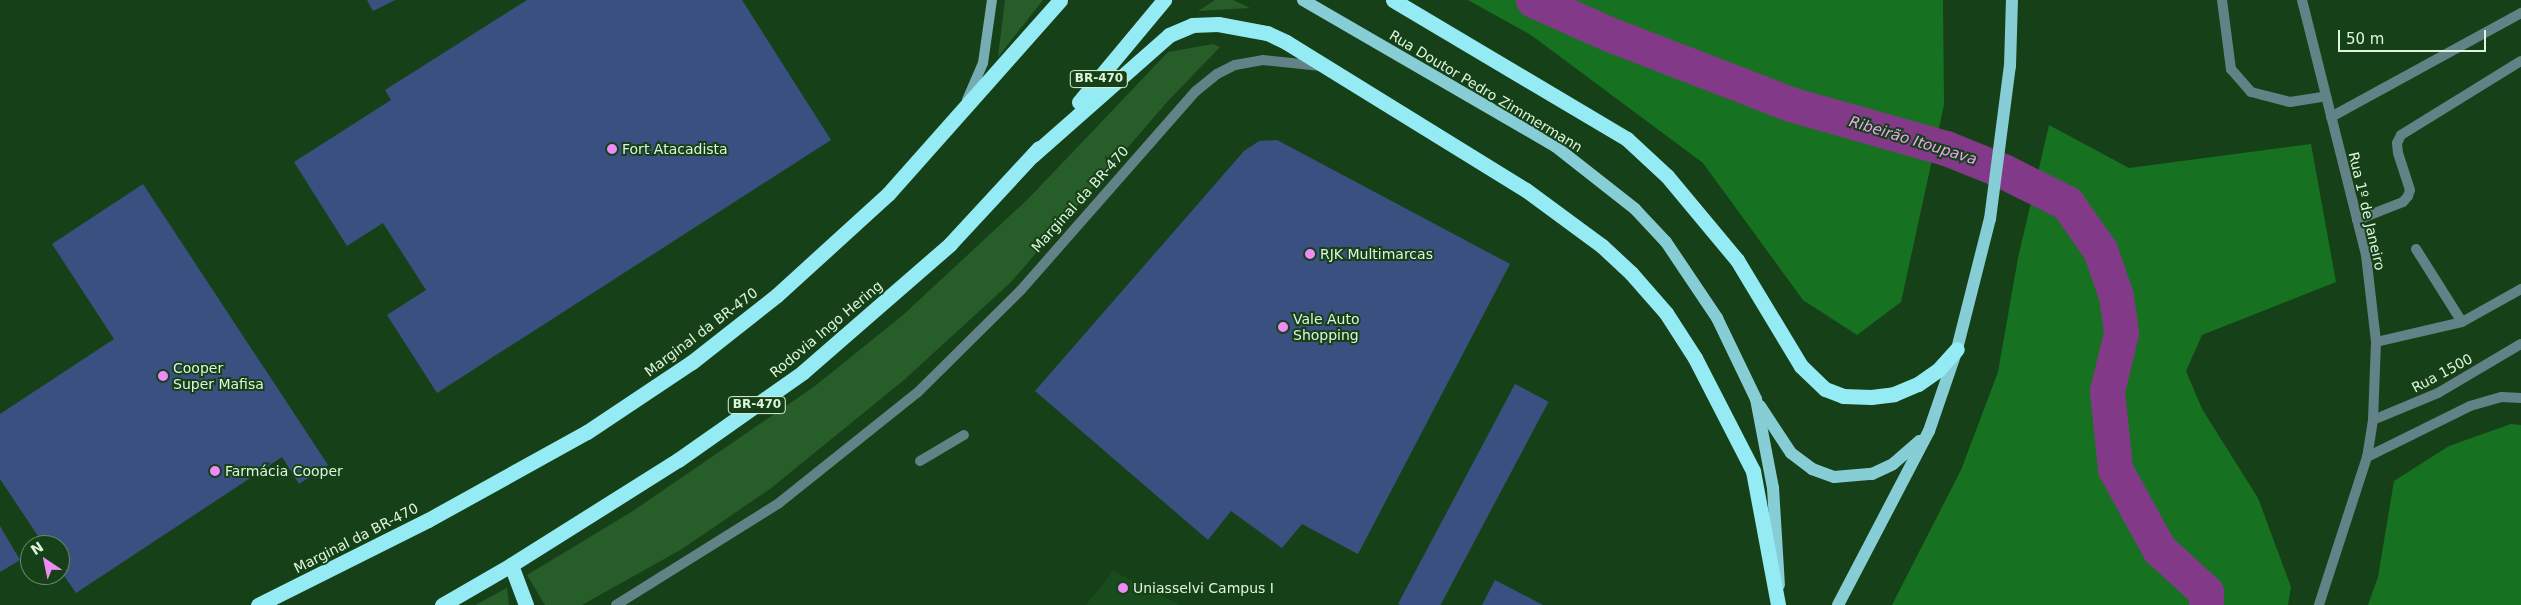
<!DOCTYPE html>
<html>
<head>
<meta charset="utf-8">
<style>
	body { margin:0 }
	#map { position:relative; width:2521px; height:605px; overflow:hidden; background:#164118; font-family:"DejaVu Sans",sans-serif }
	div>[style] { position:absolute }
	.built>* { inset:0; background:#194c1c }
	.green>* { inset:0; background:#275d29 }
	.forest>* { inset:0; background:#167220 }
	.river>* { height:35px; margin:-17.5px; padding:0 17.5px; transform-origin:17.5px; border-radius:17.5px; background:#823a88 }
	.building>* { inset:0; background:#3a5080; transform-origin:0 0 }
	.service>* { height:10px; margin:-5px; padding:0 5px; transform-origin:5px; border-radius:5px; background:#618286 }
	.minor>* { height:10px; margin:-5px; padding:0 5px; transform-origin:5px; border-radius:5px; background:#618286 }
	.tertiary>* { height:10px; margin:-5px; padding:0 5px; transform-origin:5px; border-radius:5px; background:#618286 }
	.secondary>* { height:10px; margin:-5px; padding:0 5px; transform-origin:5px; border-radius:5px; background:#77adb2 }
	.primary>* { height:12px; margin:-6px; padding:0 6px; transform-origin:6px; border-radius:6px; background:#87cdd5 }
	.motorway>* { height:15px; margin:-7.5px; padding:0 7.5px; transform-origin:7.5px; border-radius:7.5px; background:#95ebf4 }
	.dots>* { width:14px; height:14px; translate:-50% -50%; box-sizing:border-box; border:2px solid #164118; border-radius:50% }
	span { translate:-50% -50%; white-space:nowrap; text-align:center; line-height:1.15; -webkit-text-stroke:4px #164118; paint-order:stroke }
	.shield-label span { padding:1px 4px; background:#164118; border:1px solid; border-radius:4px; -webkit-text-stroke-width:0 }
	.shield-label { font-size:12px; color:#ddf5dc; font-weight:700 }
	.street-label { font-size:14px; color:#ddf5dc }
	.poi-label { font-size:14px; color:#ddf5dc }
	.left { translate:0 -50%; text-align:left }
	.water-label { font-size:15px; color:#f0a4f6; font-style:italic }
	.north { position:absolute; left:20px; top:535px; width:50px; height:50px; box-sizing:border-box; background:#164118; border:1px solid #668966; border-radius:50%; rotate:326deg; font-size:14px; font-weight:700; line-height:20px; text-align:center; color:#ddf5dc }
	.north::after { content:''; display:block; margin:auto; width:18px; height:22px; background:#ef8bf7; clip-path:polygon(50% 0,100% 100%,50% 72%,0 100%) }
	.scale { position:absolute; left:2338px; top:30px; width:148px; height:22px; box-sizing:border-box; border:2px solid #ddf5dc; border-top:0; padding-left:6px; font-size:15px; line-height:18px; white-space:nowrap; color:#ddf5dc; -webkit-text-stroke:4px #164118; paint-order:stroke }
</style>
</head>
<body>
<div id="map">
	<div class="built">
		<i style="clip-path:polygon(1113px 571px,1180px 605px,1086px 605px)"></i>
	</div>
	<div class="green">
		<i style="clip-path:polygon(1005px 0,1043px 0,998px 57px)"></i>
		<i style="clip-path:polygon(1215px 0,1233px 0,1250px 8px,1198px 11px)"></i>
		<i style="clip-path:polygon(1213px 44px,1220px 47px,1168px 101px,1011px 282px,904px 380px,770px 489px,682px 549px,582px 605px,545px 605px,527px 575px,633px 511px,815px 386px,903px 315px,1028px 199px,1168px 52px)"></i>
		<i style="clip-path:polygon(507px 588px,509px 605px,475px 605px)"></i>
	</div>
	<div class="forest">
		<i style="clip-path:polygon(1468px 0,1943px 0,1944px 105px,1901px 302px,1857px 335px,1803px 300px,1703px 163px,1531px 35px)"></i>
		<i style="clip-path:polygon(2049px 125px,2129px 168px,2311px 144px,2336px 282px,2202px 335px,2186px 371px,2202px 409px,2258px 498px,2291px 587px,2288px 605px,1892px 605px,1961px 470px,1998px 372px,2018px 258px)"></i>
		<i style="clip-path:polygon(2511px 424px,2521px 425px,2521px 605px,2368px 605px,2378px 577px,2394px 481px,2449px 446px)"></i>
	</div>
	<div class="river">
		<i style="left:1533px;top:0;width:83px;rotate:24.1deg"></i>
		<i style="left:1609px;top:34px;width:194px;rotate:21.1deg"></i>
		<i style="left:1790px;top:104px;width:162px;rotate:15.8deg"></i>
		<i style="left:1946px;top:148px;width:61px;rotate:22deg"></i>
		<i style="left:2003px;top:171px;width:72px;rotate:26.6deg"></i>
		<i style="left:2067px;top:203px;width:57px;rotate:54.9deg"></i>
		<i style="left:2100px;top:250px;width:49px;rotate:70.8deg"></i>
		<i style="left:2116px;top:296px;width:37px;rotate:82deg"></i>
		<i style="left:2121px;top:333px;width:60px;rotate:103.6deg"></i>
		<i style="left:2107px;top:391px;width:78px;rotate:84.1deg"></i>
		<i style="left:2115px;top:469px;width:91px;rotate:61.2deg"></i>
		<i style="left:2159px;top:549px;width:64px;rotate:42.5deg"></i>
		<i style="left:2206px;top:592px;width:13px;rotate:90deg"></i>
	</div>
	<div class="building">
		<i style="clip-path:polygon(367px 0,395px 0,373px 11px)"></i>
		<i style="clip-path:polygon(527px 0,742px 0,831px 140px,437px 393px,387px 315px,426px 290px,383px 223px,347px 246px,294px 162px,391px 100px,385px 90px)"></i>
		<i style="clip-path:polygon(1277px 140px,1510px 264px,1358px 554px,1302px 524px,1282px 548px,1231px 511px,1208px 540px,1035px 391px,1244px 151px,1259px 141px)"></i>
		<i style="clip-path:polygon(143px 184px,328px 465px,299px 484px,282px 457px,76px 593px,60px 570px,60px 545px,44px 545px,0 479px,0 414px,114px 339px,52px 244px)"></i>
		<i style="left:1515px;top:384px;width:38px;height:249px;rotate:28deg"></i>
		<i style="clip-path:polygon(0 526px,20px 560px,0 572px)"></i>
		<i style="clip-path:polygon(1495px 580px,1543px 605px,1482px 605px)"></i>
	</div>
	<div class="service">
		<i style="left:2222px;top:0;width:70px;rotate:82.6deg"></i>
		<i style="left:2231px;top:69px;width:30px;rotate:49deg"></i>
		<i style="left:2251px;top:92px;width:40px;rotate:14.4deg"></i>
		<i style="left:2290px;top:102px;width:36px;rotate:-9deg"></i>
		<i style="left:2357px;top:220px;width:49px;rotate:-21.4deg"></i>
		<i style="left:2403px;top:202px;width:8px;rotate:-50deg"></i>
		<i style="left:2408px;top:196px;width:6px;rotate:-72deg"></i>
		<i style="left:2410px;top:190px;width:39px;rotate:-108deg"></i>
		<i style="left:2398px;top:153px;width:10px;rotate:-96deg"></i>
		<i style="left:2397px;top:143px;width:9px;rotate:-63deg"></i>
		<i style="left:2401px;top:135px;width:141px;rotate:-31.7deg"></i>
		<i style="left:2416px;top:249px;width:86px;rotate:57.8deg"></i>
		<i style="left:2376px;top:342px;width:88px;rotate:-13.1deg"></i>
		<i style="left:2462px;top:322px;width:68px;rotate:-29.2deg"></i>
		<i style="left:920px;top:461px;width:51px;rotate:-30.6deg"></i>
	</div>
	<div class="minor">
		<i style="left:2331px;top:117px;width:217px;rotate:-28.7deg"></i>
		<i style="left:2373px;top:420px;width:70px;rotate:-22.6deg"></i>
		<i style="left:2438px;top:393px;width:96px;rotate:-30.6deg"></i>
		<i style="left:2367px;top:457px;width:115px;rotate:-26.3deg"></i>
		<i style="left:2470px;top:406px;width:33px;rotate:-16deg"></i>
		<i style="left:2502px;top:397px;width:19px;rotate:3deg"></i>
	</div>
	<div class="tertiary">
		<i style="left:2302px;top:0;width:263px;rotate:75.9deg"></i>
		<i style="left:2366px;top:255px;width:88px;rotate:83.4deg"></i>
		<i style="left:2376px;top:342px;width:78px;rotate:92.2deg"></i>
		<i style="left:2373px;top:420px;width:37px;rotate:99deg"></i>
		<i style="left:2367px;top:457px;width:156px;rotate:108deg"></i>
		<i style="left:616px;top:605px;width:192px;rotate:-32deg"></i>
		<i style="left:779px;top:503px;width:176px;rotate:-38.6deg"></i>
		<i style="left:917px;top:393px;width:146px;rotate:-44.7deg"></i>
		<i style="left:1021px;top:290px;width:265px;rotate:-48.7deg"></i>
		<i style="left:1196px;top:91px;width:27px;rotate:-39deg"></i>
		<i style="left:1217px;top:74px;width:20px;rotate:-27deg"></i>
		<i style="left:1235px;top:65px;width:28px;rotate:-10deg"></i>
		<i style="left:1263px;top:60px;width:58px;rotate:5.9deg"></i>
	</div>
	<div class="secondary">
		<i style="left:967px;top:100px;width:40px;rotate:-66.6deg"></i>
		<i style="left:983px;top:63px;width:64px;rotate:-81.9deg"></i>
	</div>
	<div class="primary">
		<i style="left:1303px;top:0;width:291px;rotate:30.1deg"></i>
		<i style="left:1555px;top:146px;width:102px;rotate:38.2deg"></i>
		<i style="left:1635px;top:209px;width:45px;rotate:46.8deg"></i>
		<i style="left:1666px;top:242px;width:92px;rotate:56.1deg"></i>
		<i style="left:1717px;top:318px;width:90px;rotate:64.3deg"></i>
		<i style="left:1756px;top:399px;width:91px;rotate:79.2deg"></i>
		<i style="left:1773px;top:488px;width:97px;rotate:86.5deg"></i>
		<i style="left:1760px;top:406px;width:56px;rotate:56.6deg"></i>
		<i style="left:1791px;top:453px;width:26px;rotate:37deg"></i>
		<i style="left:1812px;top:469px;width:23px;rotate:20deg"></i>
		<i style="left:1834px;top:477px;width:38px;rotate:-5deg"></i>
		<i style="left:1872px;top:474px;width:23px;rotate:-25deg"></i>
		<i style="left:1893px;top:464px;width:35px;rotate:-41deg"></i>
		<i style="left:1838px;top:605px;width:196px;rotate:-62.4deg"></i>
		<i style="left:1929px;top:431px;width:87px;rotate:-71.1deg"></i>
		<i style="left:1957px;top:349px;width:134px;rotate:-75.8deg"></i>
		<i style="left:1990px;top:219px;width:154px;rotate:-82.6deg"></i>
		<i style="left:2010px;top:66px;width:66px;rotate:-88.3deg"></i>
	</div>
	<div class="motorway">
		<i style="left:1393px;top:0;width:272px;rotate:30.7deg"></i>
		<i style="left:1627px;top:139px;width:54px;rotate:42.8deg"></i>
		<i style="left:1667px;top:176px;width:109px;rotate:50.2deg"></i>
		<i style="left:1737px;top:260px;width:124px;rotate:58.9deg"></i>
		<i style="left:1801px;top:366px;width:33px;rotate:44deg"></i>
		<i style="left:1825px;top:389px;width:19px;rotate:21deg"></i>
		<i style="left:1843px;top:396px;width:28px;rotate:2deg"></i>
		<i style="left:1871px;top:397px;width:23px;rotate:-7deg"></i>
		<i style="left:1894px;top:394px;width:26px;rotate:-23deg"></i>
		<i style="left:1918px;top:384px;width:24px;rotate:-35deg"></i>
		<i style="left:1938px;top:370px;width:28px;rotate:-48deg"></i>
		<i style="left:1079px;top:102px;width:133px;rotate:-50.2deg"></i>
		<i style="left:1033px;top:155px;width:181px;rotate:-41.4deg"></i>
		<i style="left:1169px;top:35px;width:25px;rotate:-23deg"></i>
		<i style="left:1192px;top:25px;width:26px;rotate:-2deg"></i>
		<i style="left:1218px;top:24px;width:50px;rotate:10.4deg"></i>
		<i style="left:1267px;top:33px;width:21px;rotate:25deg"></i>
		<i style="left:1286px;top:42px;width:282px;rotate:31.7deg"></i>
		<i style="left:1526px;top:190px;width:94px;rotate:36.4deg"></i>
		<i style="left:1602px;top:246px;width:40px;rotate:43deg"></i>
		<i style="left:1631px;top:273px;width:53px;rotate:48.8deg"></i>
		<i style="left:1666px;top:313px;width:54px;rotate:57.2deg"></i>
		<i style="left:1695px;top:358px;width:127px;rotate:62.8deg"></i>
		<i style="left:1753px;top:471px;width:136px;rotate:79.4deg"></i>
		<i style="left:511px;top:565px;width:43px;rotate:69.4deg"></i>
		<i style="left:258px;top:605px;width:190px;rotate:-26.6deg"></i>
		<i style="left:428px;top:520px;width:182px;rotate:-29deg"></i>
		<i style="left:587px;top:432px;width:126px;rotate:-33.7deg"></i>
		<i style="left:692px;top:362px;width:108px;rotate:-38.2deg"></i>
		<i style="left:777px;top:295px;width:150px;rotate:-42.3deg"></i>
		<i style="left:888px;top:194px;width:259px;rotate:-48.4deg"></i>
		<i style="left:442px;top:605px;width:80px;rotate:-30.1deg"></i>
		<i style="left:511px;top:565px;width:197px;rotate:-32.2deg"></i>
		<i style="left:678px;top:460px;width:153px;rotate:-35.1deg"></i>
		<i style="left:803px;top:372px;width:195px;rotate:-41deg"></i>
		<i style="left:950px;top:244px;width:131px;rotate:-47.2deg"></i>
	</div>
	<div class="dots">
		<i style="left:612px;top:149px;background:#ef8bf7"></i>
		<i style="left:1310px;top:254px;background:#ef8bf7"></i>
		<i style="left:1283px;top:327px;background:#ef8bf7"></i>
		<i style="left:163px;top:376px;background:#ef8bf7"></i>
		<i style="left:215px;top:471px;background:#ef8bf7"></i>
		<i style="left:1123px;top:588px;background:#ef8bf7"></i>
	</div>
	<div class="shield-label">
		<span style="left:1099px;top:79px">BR-470</span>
		<span style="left:757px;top:405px">BR-470</span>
	</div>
	<div class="street-label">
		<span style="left:1486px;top:91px;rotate:31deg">Rua Doutor Pedro Zimmermann</span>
		<span style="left:1080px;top:199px;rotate:-48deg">Marginal da BR-470</span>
		<span style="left:2367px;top:211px;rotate:77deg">Rua 1º de Janeiro</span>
		<span style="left:826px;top:329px;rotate:-40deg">Rodovia Ingo Hering</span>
		<span style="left:701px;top:332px;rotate:-37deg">Marginal da BR-470</span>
		<span style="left:2442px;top:373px;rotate:-28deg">Rua 1500</span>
		<span style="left:356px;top:538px;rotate:-27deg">Marginal da BR-470</span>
	</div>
	<div class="poi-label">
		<span class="left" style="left:622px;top:149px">Fort Atacadista</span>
		<span class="left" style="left:1320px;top:254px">RJK Multimarcas</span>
		<span class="left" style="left:1293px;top:327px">Vale Auto<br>Shopping</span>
		<span class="left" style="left:173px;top:376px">Cooper<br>Super Mafisa</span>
		<span class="left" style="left:225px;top:471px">Farmácia Cooper</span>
		<span class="left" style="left:1133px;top:588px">Uniasselvi Campus I</span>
	</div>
	<div class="water-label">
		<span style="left:1913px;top:141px;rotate:17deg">Ribeirão Itoupava</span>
	</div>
	<div class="north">N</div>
	<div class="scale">50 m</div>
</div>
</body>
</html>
